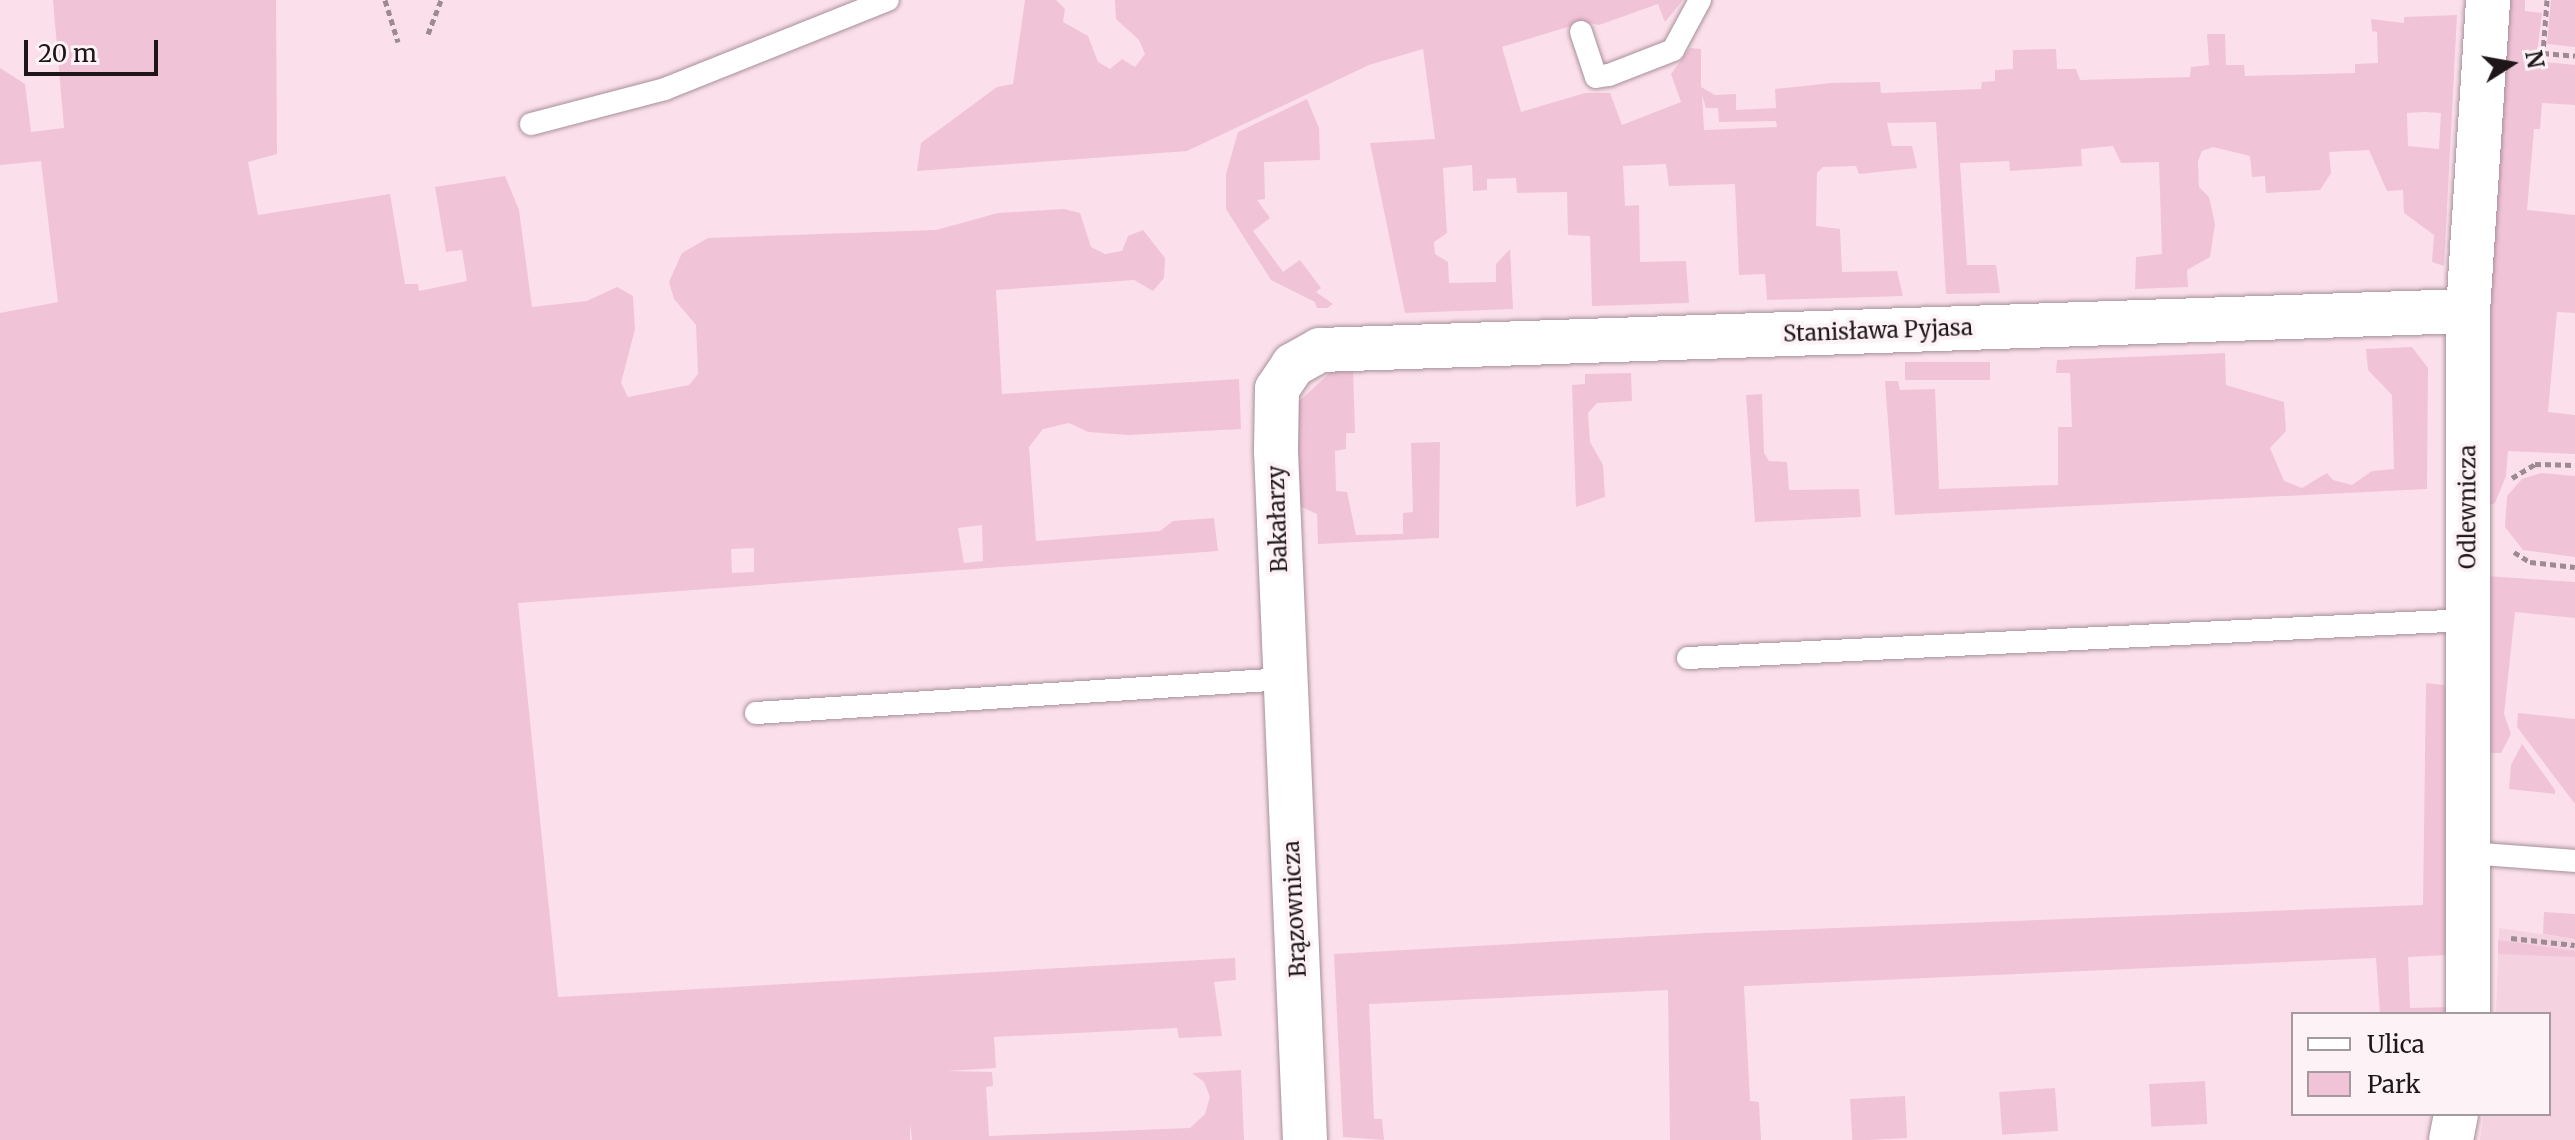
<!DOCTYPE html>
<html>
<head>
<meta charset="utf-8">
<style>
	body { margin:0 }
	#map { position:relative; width:2575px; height:1140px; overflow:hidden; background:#fbe0eb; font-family:Merriweather,serif }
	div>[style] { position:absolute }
	.built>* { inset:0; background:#f4d2e0 }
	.green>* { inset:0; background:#f1c3d7; transform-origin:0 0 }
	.path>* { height:5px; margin-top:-2.5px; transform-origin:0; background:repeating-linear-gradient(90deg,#9d8a92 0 6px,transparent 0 10px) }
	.roads { filter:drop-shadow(0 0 2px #a78f99) drop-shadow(0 0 2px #a78f99) }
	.lane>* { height:22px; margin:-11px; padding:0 11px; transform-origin:11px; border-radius:11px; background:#fff }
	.street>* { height:44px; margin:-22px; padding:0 22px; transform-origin:22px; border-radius:22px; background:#fff }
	span { translate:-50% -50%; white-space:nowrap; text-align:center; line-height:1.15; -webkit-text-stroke:8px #fdf2f6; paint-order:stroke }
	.street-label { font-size:22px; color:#1f161a }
	.legend { position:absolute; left:2291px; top:1012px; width:260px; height:104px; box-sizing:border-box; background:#fdf2f6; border:2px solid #a49a9e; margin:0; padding:10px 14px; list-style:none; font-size:24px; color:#1f161a }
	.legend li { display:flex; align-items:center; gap:16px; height:40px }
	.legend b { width:40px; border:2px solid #a49a9e }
	.north { position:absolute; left:2471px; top:24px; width:80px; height:80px; -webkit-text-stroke:6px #fdf2f6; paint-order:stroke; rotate:79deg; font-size:22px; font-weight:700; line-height:32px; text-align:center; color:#1f161a }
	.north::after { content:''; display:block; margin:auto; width:28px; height:36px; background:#1f161a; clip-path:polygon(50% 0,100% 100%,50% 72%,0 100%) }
	.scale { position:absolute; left:24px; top:40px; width:134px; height:36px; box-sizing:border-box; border:4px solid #1f161a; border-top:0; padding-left:10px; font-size:24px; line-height:28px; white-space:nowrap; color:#1f161a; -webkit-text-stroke:6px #fdf2f6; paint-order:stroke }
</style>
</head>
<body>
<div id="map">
	<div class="built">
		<i style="clip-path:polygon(2499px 928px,2575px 939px,2575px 1140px,2480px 1140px,2484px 1114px,2549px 1114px,2549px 1014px,2496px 1014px)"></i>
	</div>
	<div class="green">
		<i style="clip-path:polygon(evenodd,53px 0,276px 0,277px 154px,248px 162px,258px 215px,390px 194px,405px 284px,418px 284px,419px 291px,467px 281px,462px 250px,446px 252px,435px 187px,505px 176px,519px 210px,532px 307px,587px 301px,617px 287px,633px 296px,635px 329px,621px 383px,628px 397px,689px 385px,698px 374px,696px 325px,674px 299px,669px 282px,682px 253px,708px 238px,936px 230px,998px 213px,1064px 209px,1080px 213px,1091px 247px,1105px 254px,1122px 251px,1128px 236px,1143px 230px,1165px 258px,1164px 278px,1153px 291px,1134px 280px,996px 290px,1002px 394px,1239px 379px,1241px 429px,1128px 435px,1088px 432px,1069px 423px,1043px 429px,1029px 447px,1036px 541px,1160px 531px,1173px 521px,1214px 518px,1218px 551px,518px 603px,558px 997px,1235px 958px,1236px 980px,1214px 982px,1222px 1036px,1179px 1038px,1177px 1028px,994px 1037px,996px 1068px,947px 1071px,992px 1072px,993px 1086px,986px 1087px,989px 1136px,1190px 1128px,1205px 1114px,1210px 1097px,1204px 1082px,1192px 1073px,1241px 1070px,1244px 1140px,912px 1140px,910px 1123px,910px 1140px,0 1140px,0 313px,58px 302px,41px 161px,0 165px,0 68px,25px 84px,31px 132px,64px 128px,53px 0,982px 525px,983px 561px,964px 563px,958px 528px,982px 525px,53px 0,754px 548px,754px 572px,732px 573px,731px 549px,754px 548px)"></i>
		<i style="clip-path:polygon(evenodd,1025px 0,1056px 0,1065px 9px,1063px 22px,1088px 36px,1098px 62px,1110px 69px,1122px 59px,1135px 67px,1145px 54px,1139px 40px,1116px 19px,1115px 0,1683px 0,1665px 22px,1658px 4px,1599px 25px,1584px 22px,1502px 47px,1521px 112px,1585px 93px,1610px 93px,1622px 125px,1681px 102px,1671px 74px,1690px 48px,1701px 49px,1701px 87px,1715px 95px,1736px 94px,1736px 110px,1776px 108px,1775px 89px,1831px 83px,1880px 82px,1881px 93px,1981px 89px,1982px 82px,1995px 81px,1995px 70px,2013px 69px,2013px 50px,2056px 49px,2057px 69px,2076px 69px,2080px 80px,2190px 77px,2191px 67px,2209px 65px,2207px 34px,2225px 34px,2226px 65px,2244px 65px,2245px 76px,2355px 73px,2355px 64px,2378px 63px,2377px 32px,2372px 31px,2371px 19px,2404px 23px,2404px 17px,2457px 15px,2444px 266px,2432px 262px,2434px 235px,2404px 213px,2403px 190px,2387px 191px,2369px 150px,2329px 152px,2331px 173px,2320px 190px,2266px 193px,2265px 176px,2252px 177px,2250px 156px,2213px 147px,2202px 151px,2198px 161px,2199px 187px,2209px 197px,2215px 224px,2210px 257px,2187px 270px,2188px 287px,2135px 289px,2136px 257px,2162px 254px,2159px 162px,2121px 163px,2113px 146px,2081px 149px,2082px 166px,2010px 171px,2009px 161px,1960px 163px,1967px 265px,1996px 265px,2000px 293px,1946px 294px,1936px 122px,1887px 123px,1892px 146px,1912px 146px,1917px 168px,1859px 174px,1856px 166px,1823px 167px,1817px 173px,1816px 226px,1840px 229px,1842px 272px,1897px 271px,1903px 296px,1767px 300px,1765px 274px,1739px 275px,1735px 184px,1669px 186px,1666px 164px,1623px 166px,1625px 206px,1639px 205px,1640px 262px,1686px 261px,1689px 303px,1592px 306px,1590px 236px,1568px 235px,1567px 192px,1517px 193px,1516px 178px,1487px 179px,1487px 190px,1473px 191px,1472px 165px,1443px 168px,1447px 233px,1434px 242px,1435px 254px,1448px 262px,1449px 283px,1496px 282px,1496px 264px,1510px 249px,1513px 309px,1405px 313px,1370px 143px,1435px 139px,1423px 49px,1369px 65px,1187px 151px,917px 171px,921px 143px,997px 87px,1013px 84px,1025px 0,1702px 95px,1706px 108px,1718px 108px,1719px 122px,1776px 121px,1777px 127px,1704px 130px,1702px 95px,1025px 0,2425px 112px,2441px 113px,2439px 149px,2408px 146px,2407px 113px,2425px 112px)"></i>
		<i style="clip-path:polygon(2508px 0,2525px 0,2525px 11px,2542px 13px,2536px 61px,2575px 65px,2575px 105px,2542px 103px,2540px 129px,2534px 129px,2527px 210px,2575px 215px,2575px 313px,2557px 312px,2548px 412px,2575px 415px,2575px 454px,2508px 451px,2506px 476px,2495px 503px,2487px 506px,2491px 280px)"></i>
		<i style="clip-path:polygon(2551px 0,2575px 0,2575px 47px,2547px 44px)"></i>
		<i style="clip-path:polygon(1307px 99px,1319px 128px,1320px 160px,1264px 162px,1265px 199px,1257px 200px,1270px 218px,1253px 231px,1283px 272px,1300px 260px,1321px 288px,1316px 292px,1333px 304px,1327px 308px,1317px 308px,1315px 302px,1271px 280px,1226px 209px,1226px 174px,1238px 132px)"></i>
		<i style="clip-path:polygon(2412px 347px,2428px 368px,2427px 489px,1895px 515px,1885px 381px,1898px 381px,1900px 390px,1935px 389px,1939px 489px,2058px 485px,2058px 427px,2072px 427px,2070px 373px,2056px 373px,2057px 360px,2225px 353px,2226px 385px,2284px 402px,2286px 431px,2270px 448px,2284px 481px,2302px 488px,2327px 473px,2333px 480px,2352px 485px,2372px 471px,2394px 469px,2392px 395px,2368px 370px,2366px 349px)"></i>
		<i style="left:1990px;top:362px;width:18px;height:85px;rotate:90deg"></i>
		<i style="clip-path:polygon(1333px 370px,1353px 370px,1355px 433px,1346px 433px,1346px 449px,1335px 451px,1336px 491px,1347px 492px,1356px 535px,1403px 534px,1403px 513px,1413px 512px,1411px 443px,1440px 442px,1439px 538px,1318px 544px,1317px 514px,1295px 504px,1295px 405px)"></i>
		<i style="clip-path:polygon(1631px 373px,1632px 401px,1597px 403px,1588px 413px,1590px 442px,1603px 465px,1605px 497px,1576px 507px,1572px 385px,1585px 384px,1585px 374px)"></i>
		<i style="clip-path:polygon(1762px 394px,1764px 453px,1769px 461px,1787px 462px,1789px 490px,1859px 489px,1861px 517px,1755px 522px,1746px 395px)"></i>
		<i style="clip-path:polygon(2541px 473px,2575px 476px,2575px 557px,2523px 550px,2505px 527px,2507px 496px,2522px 479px)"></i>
		<i style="clip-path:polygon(2486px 576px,2575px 582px,2575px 618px,2515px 612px,2504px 714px,2511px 734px,2501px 753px,2487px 753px)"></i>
		<i style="clip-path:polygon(2426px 683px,2444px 685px,2448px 700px,2447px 955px,2408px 957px,2410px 1008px,2447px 1007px,2447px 1014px,2380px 1014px,2376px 958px,1744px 986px,1750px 1101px,1759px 1102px,1761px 1140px,1670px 1140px,1668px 990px,1369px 1004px,1374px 1119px,1382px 1119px,1384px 1140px,1343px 1137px,1334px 954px,1706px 933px,2423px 905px)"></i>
		<i style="clip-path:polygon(2518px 713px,2575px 719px,2575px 804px,2517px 727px)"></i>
		<i style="clip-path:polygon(2522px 744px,2555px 790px,2555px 794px,2509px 789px,2511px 765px)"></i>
		<i style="clip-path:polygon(2544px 912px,2575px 914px,2575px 939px,2543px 934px)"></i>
		<i style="clip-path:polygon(2498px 940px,2575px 951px,2575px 957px,2498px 954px)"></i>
		<i style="left:2205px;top:1081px;width:43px;height:56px;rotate:87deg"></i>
		<i style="left:2055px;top:1088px;width:43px;height:56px;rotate:86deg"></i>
		<i style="left:1905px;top:1096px;width:42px;height:55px;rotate:87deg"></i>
	</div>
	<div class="path">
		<i style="left:385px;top:0;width:44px;rotate:72.8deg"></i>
		<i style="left:2547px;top:0;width:53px;rotate:94.3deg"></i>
		<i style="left:2543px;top:53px;width:32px;rotate:5deg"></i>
		<i style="left:428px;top:34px;width:36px;rotate:-69deg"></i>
		<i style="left:2512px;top:478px;width:27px;rotate:-31deg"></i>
		<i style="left:2535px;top:464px;width:40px;rotate:1.4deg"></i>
		<i style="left:2514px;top:552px;width:19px;rotate:32deg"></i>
		<i style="left:2530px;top:562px;width:45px;rotate:6.3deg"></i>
		<i style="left:2511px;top:938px;width:64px;rotate:6.2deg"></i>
	</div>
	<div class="roads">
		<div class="lane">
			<i style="left:1581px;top:32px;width:47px;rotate:71.6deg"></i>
			<i style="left:1596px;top:77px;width:13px;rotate:-9deg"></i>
			<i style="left:1609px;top:75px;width:69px;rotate:-21.3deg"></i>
			<i style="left:1673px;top:50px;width:57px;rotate:-61.6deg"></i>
			<i style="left:531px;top:124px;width:138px;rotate:-14.6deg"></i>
			<i style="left:665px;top:89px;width:240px;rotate:-21.8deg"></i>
			<i style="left:1688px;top:658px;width:781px;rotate:-2.79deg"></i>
			<i style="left:756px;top:713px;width:530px;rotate:-3.68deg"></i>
			<i style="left:2469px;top:853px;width:106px;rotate:4.3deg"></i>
		</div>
		<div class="street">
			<i style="left:2468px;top:1014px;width:703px;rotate:-90deg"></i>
			<i style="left:2468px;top:311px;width:312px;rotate:-86.3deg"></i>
			<i style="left:1305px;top:1140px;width:690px;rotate:-92.41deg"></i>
			<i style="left:1276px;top:451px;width:62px;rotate:-89.1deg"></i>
			<i style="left:1277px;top:389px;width:29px;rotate:-56deg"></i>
			<i style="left:1293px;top:365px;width:31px;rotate:-29deg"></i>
			<i style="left:1320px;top:350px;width:1149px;rotate:-1.95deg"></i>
			<i style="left:2451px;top:1140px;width:26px;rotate:-79deg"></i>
		</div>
	</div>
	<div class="street-label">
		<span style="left:1878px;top:331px;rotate:-2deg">Stanisława Pyjasa</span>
		<span style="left:2468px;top:507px;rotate:-90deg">Odlewnicza</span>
		<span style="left:1278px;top:519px;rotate:-92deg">Bakałarzy</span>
		<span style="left:1295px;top:909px;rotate:-93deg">Brązownicza</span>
	</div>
	<ul class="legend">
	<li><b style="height:10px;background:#fff"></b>Ulica</li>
	<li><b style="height:22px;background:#f1c3d7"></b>Park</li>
	</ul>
	<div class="north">N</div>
	<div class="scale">20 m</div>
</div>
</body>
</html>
